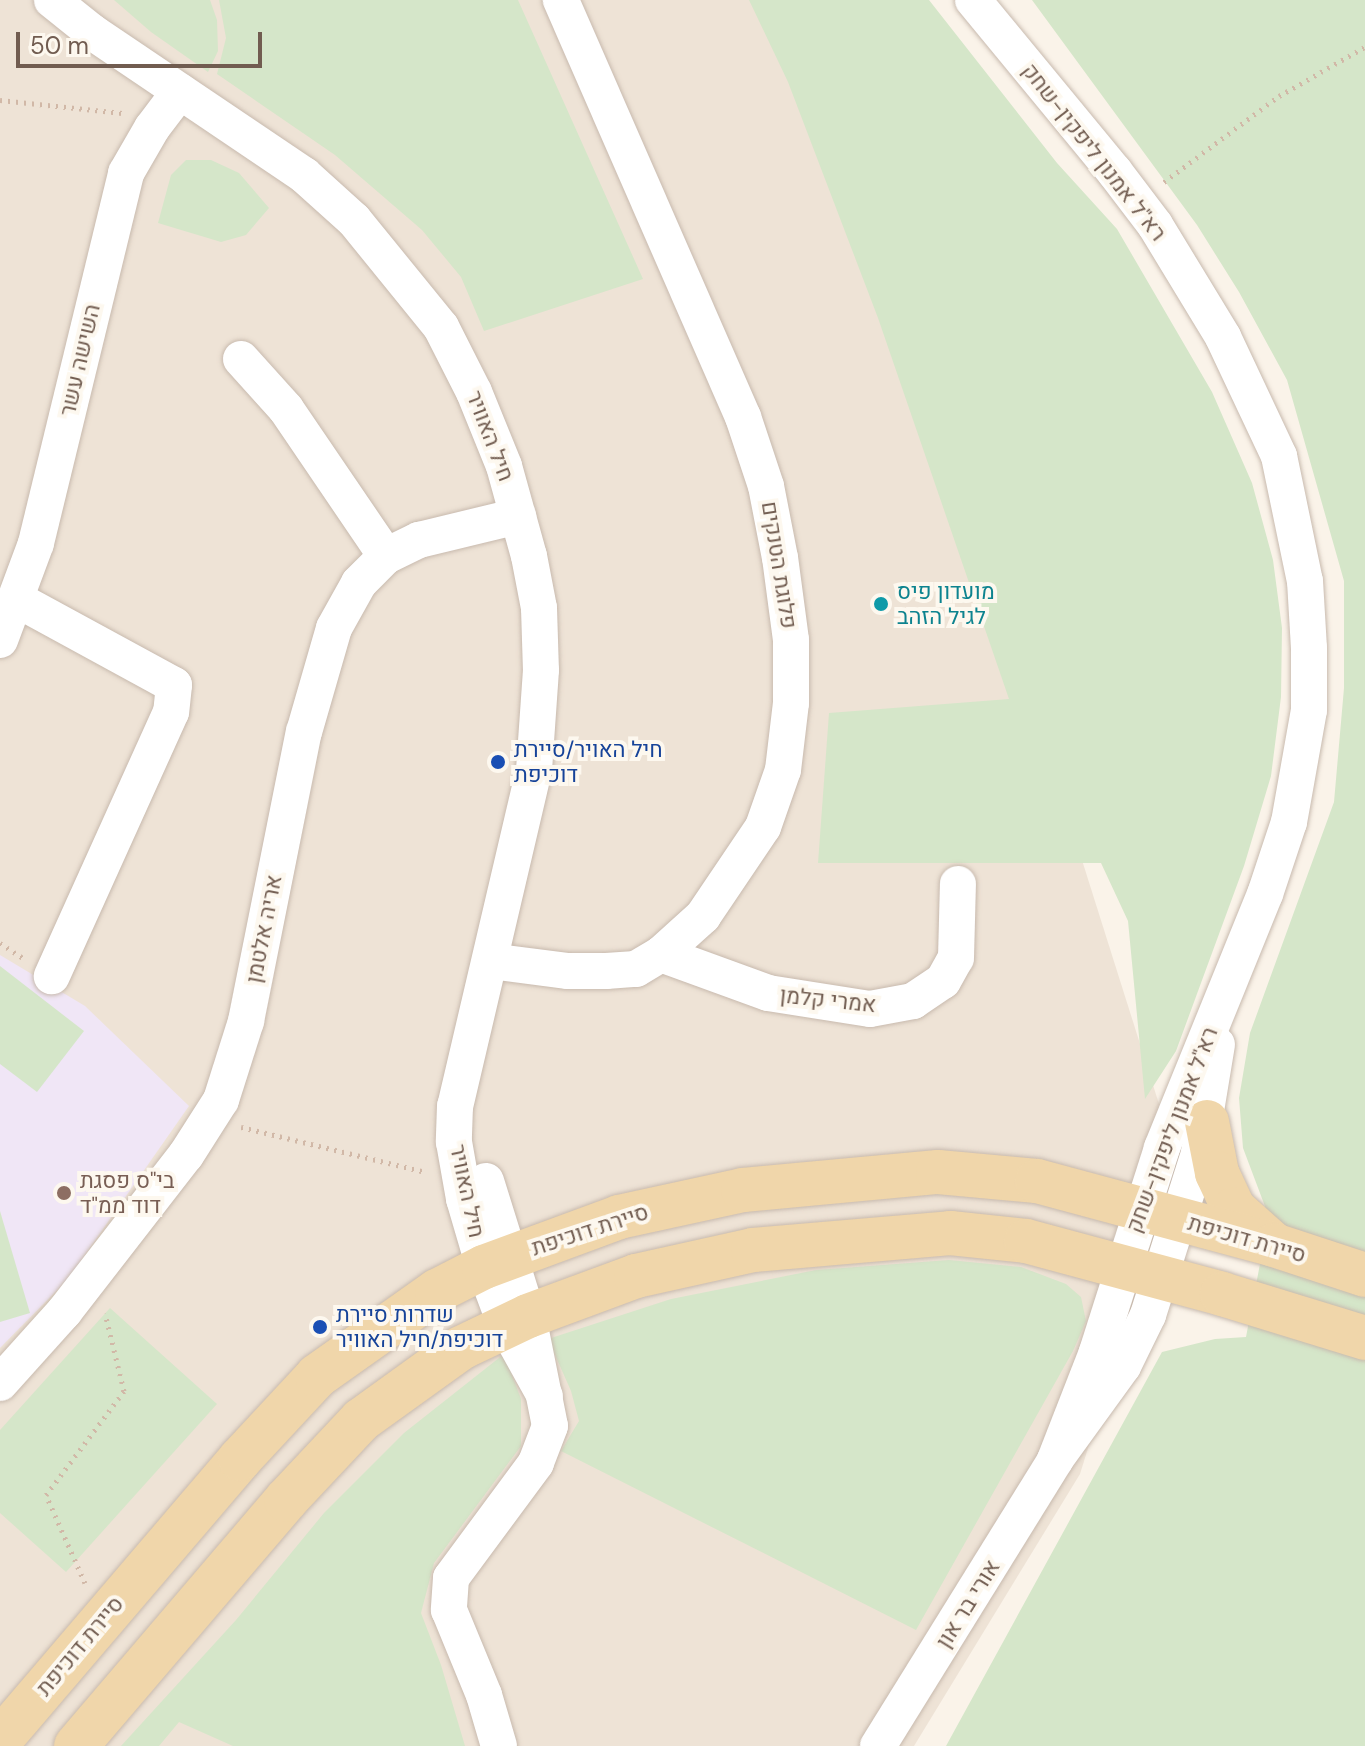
<!DOCTYPE html>
<html>
<head>
<meta charset="utf-8">
<style>
	body { margin:0 }
	#map { position:relative; width:1365px; height:1746px; overflow:hidden; background:#faf3e9; font-family:"DM Sans",Heebo,sans-serif }
	div>[style] { position:absolute }
	.residential>* { inset:0; background:#eee3d6 }
	.education>* { inset:0; background:#f0e6f6 }
	.green>* { inset:0; background:#d5e6c9 }
	.path>* { height:5px; margin-top:-2.5px; transform-origin:0; background:repeating-linear-gradient(90deg,#d1b8a7 0 2px,transparent 0 8px) }
	.roads { filter:drop-shadow(0 0 2px #c8baae) drop-shadow(0 0 2px #c8baae) }
	.minor>* { height:36px; margin:-18px; padding:0 18px; transform-origin:18px; border-radius:18px; background:#fff }
	.major>* { height:44px; margin:-22px; padding:0 22px; transform-origin:22px; border-radius:22px; background:#f0d6aa }
	.dots>* { width:22px; height:22px; translate:-50% -50%; box-sizing:border-box; border:4px solid #fdf8ef; border-radius:50% }
	span { translate:-50% -50%; white-space:nowrap; text-align:center; line-height:1.15; -webkit-text-stroke:8px #fdf8ef; paint-order:stroke }
	.street-label { font-size:22px; color:#715c50 }
	.culture-label { font-size:22px; color:#0d838f }
	.left { translate:0 -50%; text-align:left }
	.transit-label { font-size:22px; color:#164399 }
	.education-label { font-size:22px; color:#785e54 }
	.scale { position:absolute; left:16px; top:32px; width:246px; height:36px; box-sizing:border-box; border:4px solid #715c50; border-top:0; padding-left:10px; font-size:24px; line-height:28px; white-space:nowrap; color:#715c50; -webkit-text-stroke:6px #fdf8ef; paint-order:stroke }
</style>
</head>
<body>
<div id="map">
	<div class="residential">
		<i style="clip-path:polygon(0 0,784px 0,1063px 800px,1177px 1161px,1080px 1474px,914px 1746px,0 1746px)"></i>
	</div>
	<div class="education">
		<i style="clip-path:polygon(0 955px,85px 1006px,189px 1106px,68px 1279px,0 1348px)"></i>
	</div>
	<div class="green">
		<i style="clip-path:polygon(114px 0,210px 0,217px 20px,218px 51px,208px 72px,151px 32px)"></i>
		<i style="clip-path:polygon(219px 0,518px 0,643px 279px,484px 331px,461px 277px,422px 230px,335px 155px,217px 74px,226px 38px)"></i>
		<i style="clip-path:polygon(749px 0,929px 0,1057px 163px,1117px 229px,1212px 392px,1252px 483px,1273px 560px,1282px 628px,1281px 697px,1271px 776px,1244px 866px,1176px 1051px,1145px 1099px,1128px 921px,1101px 863px,818px 863px,829px 713px,1009px 699px,878px 318px,788px 82px)"></i>
		<i style="clip-path:polygon(1032px 0,1365px 0,1365px 1746px,946px 1746px,1162px 1352px,1215px 1339px,1246px 1337px,1269px 1217px,1243px 1148px,1239px 1098px,1250px 1033px,1334px 802px,1344px 688px,1344px 581px,1287px 380px,1239px 292px,1197px 225px)"></i>
		<i style="clip-path:polygon(186px 160px,211px 160px,239px 173px,269px 208px,246px 235px,221px 242px,158px 223px,171px 175px)"></i>
		<i style="clip-path:polygon(0 966px,84px 1031px,37px 1092px,0 1064px)"></i>
		<i style="clip-path:polygon(0 1211px,30px 1313px,0 1322px)"></i>
		<i style="clip-path:polygon(949px 1260px,1021px 1267px,1066px 1284px,1081px 1297px,1086px 1321px,1073px 1351px,916px 1630px,561px 1451px,579px 1421px,571px 1391px,548px 1339px,671px 1299px,816px 1270px)"></i>
		<i style="clip-path:polygon(110px 1308px,217px 1404px,66px 1572px,0 1513px,0 1430px)"></i>
		<i style="clip-path:polygon(504px 1354px,521px 1399px,521px 1446px,434px 1563px,421px 1613px,441px 1665px,465px 1746px,233px 1746px,179px 1722px,159px 1746px,121px 1746px,236px 1620px,324px 1513px,404px 1433px)"></i>
	</div>
	<div class="path">
		<i style="left:0;top:100px;width:123px;rotate:6.1deg"></i>
		<i style="left:1164px;top:182px;width:144px;rotate:-36.8deg"></i>
		<i style="left:1279px;top:96px;width:99px;rotate:-29.7deg"></i>
		<i style="left:0;top:943px;width:30px;rotate:33deg"></i>
		<i style="left:241px;top:1127px;width:190px;rotate:13.7deg"></i>
		<i style="left:85px;top:1583px;width:96px;rotate:-113.9deg"></i>
		<i style="left:46px;top:1495px;width:130px;rotate:-53.1deg"></i>
		<i style="left:124px;top:1391px;width:80px;rotate:-103.7deg"></i>
	</div>
	<div class="roads">
		<div class="minor">
			<i style="left:52px;top:0;width:51px;rotate:38.7deg"></i>
			<i style="left:92px;top:32px;width:256px;rotate:34deg"></i>
			<i style="left:304px;top:175px;width:67px;rotate:42deg"></i>
			<i style="left:354px;top:220px;width:138px;rotate:50.9deg"></i>
			<i style="left:441px;top:327px;width:73px;rotate:63.1deg"></i>
			<i style="left:474px;top:392px;width:80px;rotate:67.9deg"></i>
			<i style="left:504px;top:466px;width:93px;rotate:74.5deg"></i>
			<i style="left:529px;top:556px;width:53px;rotate:79.1deg"></i>
			<i style="left:539px;top:608px;width:62px;rotate:88.2deg"></i>
			<i style="left:541px;top:670px;width:100px;rotate:94deg"></i>
			<i style="left:534px;top:770px;width:345px;rotate:103.2deg"></i>
			<i style="left:455px;top:1106px;width:36px;rotate:92deg"></i>
			<i style="left:454px;top:1142px;width:58px;rotate:80deg"></i>
			<i style="left:464px;top:1199px;width:71px;rotate:73.6deg"></i>
			<i style="left:484px;top:1267px;width:63px;rotate:69.6deg"></i>
			<i style="left:506px;top:1326px;width:80px;rotate:60.9deg"></i>
			<i style="left:973px;top:0;width:222px;rotate:50.5deg"></i>
			<i style="left:1114px;top:171px;width:68px;rotate:52.8deg"></i>
			<i style="left:1155px;top:225px;width:131px;rotate:58.7deg"></i>
			<i style="left:1223px;top:337px;width:132px;rotate:64.8deg"></i>
			<i style="left:1279px;top:456px;width:128px;rotate:78.3deg"></i>
			<i style="left:1305px;top:581px;width:67px;rotate:86.6deg"></i>
			<i style="left:1309px;top:648px;width:62px;rotate:90deg"></i>
			<i style="left:1309px;top:710px;width:114px;rotate:100.1deg"></i>
			<i style="left:1289px;top:822px;width:76px;rotate:108.4deg"></i>
			<i style="left:1265px;top:894px;width:274px;rotate:112.1deg"></i>
			<i style="left:1162px;top:1148px;width:214px;rotate:107.7deg"></i>
			<i style="left:1097px;top:1352px;width:116px;rotate:111.3deg"></i>
			<i style="left:241px;top:359px;width:67px;rotate:48deg"></i>
			<i style="left:286px;top:409px;width:178px;rotate:55.8deg"></i>
			<i style="left:16px;top:599px;width:180px;rotate:28.6deg"></i>
			<i style="left:174px;top:685px;width:27px;rotate:96deg"></i>
			<i style="left:171px;top:712px;width:290px;rotate:114.3deg"></i>
			<i style="left:0;top:640px;width:103px;rotate:-69.6deg"></i>
			<i style="left:36px;top:543px;width:381px;rotate:-76.3deg"></i>
			<i style="left:126px;top:173px;width:52px;rotate:-60deg"></i>
			<i style="left:152px;top:128px;width:46px;rotate:-52.9deg"></i>
			<i style="left:661px;top:954px;width:114px;rotate:20deg"></i>
			<i style="left:768px;top:993px;width:103px;rotate:8.9deg"></i>
			<i style="left:870px;top:1009px;width:44px;rotate:-10.5deg"></i>
			<i style="left:913px;top:1001px;width:36px;rotate:-34deg"></i>
			<i style="left:943px;top:981px;width:26px;rotate:-61deg"></i>
			<i style="left:956px;top:958px;width:74px;rotate:-88.5deg"></i>
			<i style="left:490px;top:961px;width:79px;rotate:7.3deg"></i>
			<i style="left:568px;top:971px;width:38px"></i>
			<i style="left:606px;top:971px;width:30px;rotate:-4deg"></i>
			<i style="left:636px;top:969px;width:29px;rotate:-31deg"></i>
			<i style="left:661px;top:954px;width:57px;rotate:-42.1deg"></i>
			<i style="left:703px;top:916px;width:107px;rotate:-56deg"></i>
			<i style="left:763px;top:827px;width:60px;rotate:-70.7deg"></i>
			<i style="left:783px;top:770px;width:67px;rotate:-83.2deg"></i>
			<i style="left:791px;top:703px;width:63px;rotate:-90deg"></i>
			<i style="left:791px;top:640px;width:83px;rotate:-97.6deg"></i>
			<i style="left:780px;top:558px;width:73px;rotate:-101deg"></i>
			<i style="left:766px;top:486px;width:73px;rotate:-108.4deg"></i>
			<i style="left:743px;top:417px;width:455px;rotate:-113.6deg"></i>
			<i style="left:486px;top:1181px;width:141px;rotate:72.7deg"></i>
			<i style="left:528px;top:1316px;width:112px;rotate:78.7deg"></i>
			<i style="left:550px;top:1426px;width:40px;rotate:111deg"></i>
			<i style="left:536px;top:1463px;width:143px;rotate:126.5deg"></i>
			<i style="left:451px;top:1578px;width:32px;rotate:94deg"></i>
			<i style="left:449px;top:1610px;width:92px;rotate:67.6deg"></i>
			<i style="left:484px;top:1695px;width:53px;rotate:73.6deg"></i>
			<i style="left:0;top:1383px;width:96px;rotate:-48deg"></i>
			<i style="left:64px;top:1312px;width:199px;rotate:-52.2deg"></i>
			<i style="left:186px;top:1155px;width:65px;rotate:-57.5deg"></i>
			<i style="left:221px;top:1100px;width:83px;rotate:-72.4deg"></i>
			<i style="left:246px;top:1021px;width:295px;rotate:-78.7deg"></i>
			<i style="left:304px;top:732px;width:108px;rotate:-73.9deg"></i>
			<i style="left:334px;top:628px;width:51px;rotate:-60.9deg"></i>
			<i style="left:359px;top:583px;width:38px;rotate:-45deg"></i>
			<i style="left:386px;top:556px;width:37px;rotate:-26deg"></i>
			<i style="left:419px;top:540px;width:102px;rotate:-13.6deg"></i>
			<i style="left:878px;top:1746px;width:336px;rotate:-58.2deg"></i>
			<i style="left:1055px;top:1460px;width:116px;rotate:-54.1deg"></i>
			<i style="left:1123px;top:1366px;width:57px;rotate:-63.9deg"></i>
			<i style="left:1148px;top:1315px;width:170px;rotate:-72.5deg"></i>
			<i style="left:1199px;top:1153px;width:110px;rotate:-80.6deg"></i>
		</div>
		<div class="major">
			<i style="left:1207px;top:1122px;width:52px;rotate:78.9deg"></i>
			<i style="left:1217px;top:1173px;width:40px;rotate:65deg"></i>
			<i style="left:1234px;top:1209px;width:52px;rotate:41.9deg"></i>
			<i style="left:0;top:1740px;width:370px;rotate:-49.5deg"></i>
			<i style="left:240px;top:1459px;width:113px;rotate:-47.1deg"></i>
			<i style="left:317px;top:1376px;width:147px;rotate:-35.3deg"></i>
			<i style="left:437px;top:1291px;width:53px;rotate:-27.1deg"></i>
			<i style="left:484px;top:1267px;width:144px;rotate:-20.3deg"></i>
			<i style="left:619px;top:1217px;width:127px;rotate:-12.3deg"></i>
			<i style="left:743px;top:1190px;width:196px;rotate:-5.3deg"></i>
			<i style="left:938px;top:1172px;width:99px;rotate:5.2deg"></i>
			<i style="left:1037px;top:1181px;width:245px;rotate:15.1deg"></i>
			<i style="left:1274px;top:1245px;width:96px;rotate:18.2deg"></i>
			<i style="left:76px;top:1746px;width:323px;rotate:-49.5deg"></i>
			<i style="left:286px;top:1500px;width:110px;rotate:-46.8deg"></i>
			<i style="left:361px;top:1420px;width:123px;rotate:-35.8deg"></i>
			<i style="left:461px;top:1348px;width:74px;rotate:-25.5deg"></i>
			<i style="left:528px;top:1316px;width:115px;rotate:-20.3deg"></i>
			<i style="left:636px;top:1276px;width:120px;rotate:-12.5deg"></i>
			<i style="left:753px;top:1250px;width:198px;rotate:-4.9deg"></i>
			<i style="left:950px;top:1233px;width:76px;rotate:6deg"></i>
			<i style="left:1026px;top:1241px;width:203px;rotate:15.1deg"></i>
			<i style="left:1222px;top:1294px;width:150px;rotate:17.1deg"></i>
		</div>
	</div>
	<div class="dots">
		<i style="left:881px;top:604px;background:#0f9aa8"></i>
		<i style="left:498px;top:762px;background:#1a4fb4"></i>
		<i style="left:64px;top:1193px;background:#8d6e63"></i>
		<i style="left:320px;top:1327px;background:#1a4fb4"></i>
	</div>
	<div class="street-label">
		<span style="left:1094px;top:152px;rotate:52deg">רא"ל אמנון ליפקין-שחק</span>
		<span style="left:80px;top:360px;rotate:-77deg">השישה עשר</span>
		<span style="left:490px;top:436px;rotate:69deg">חיל האוויר</span>
		<span style="left:779px;top:565px;rotate:81deg">פלוגת הטנקים</span>
		<span style="left:264px;top:929px;rotate:-79deg">אריה אלטמן</span>
		<span style="left:828px;top:1000px;rotate:6deg">אמרי קלמן</span>
		<span style="left:1172px;top:1130px;rotate:-69deg">רא"ל אמנון ליפקין-שחק</span>
		<span style="left:467px;top:1191px;rotate:78deg">חיל האוויר</span>
		<span style="left:590px;top:1230px;rotate:-18deg">סיירת דוכיפת</span>
		<span style="left:1247px;top:1239px;rotate:16deg">סיירת דוכיפת</span>
		<span style="left:968px;top:1604px;rotate:-58deg">אורי בר און</span>
		<span style="left:80px;top:1646px;rotate:-50deg">סיירת דוכיפת</span>
	</div>
	<div class="culture-label">
		<span class="left" style="left:897px;top:604px">מועדון פיס<br>לגיל הזהב</span>
	</div>
	<div class="transit-label">
		<span class="left" style="left:514px;top:762px">חיל האויר/סיירת<br>דוכיפת</span>
		<span class="left" style="left:336px;top:1327px">שדרות סיירת<br>דוכיפת/חיל האוויר</span>
	</div>
	<div class="education-label">
		<span class="left" style="left:80px;top:1193px">בי"ס פסגת<br>דוד ממ"ד</span>
	</div>
	<div class="scale">50 m</div>
</div>
</body>
</html>
